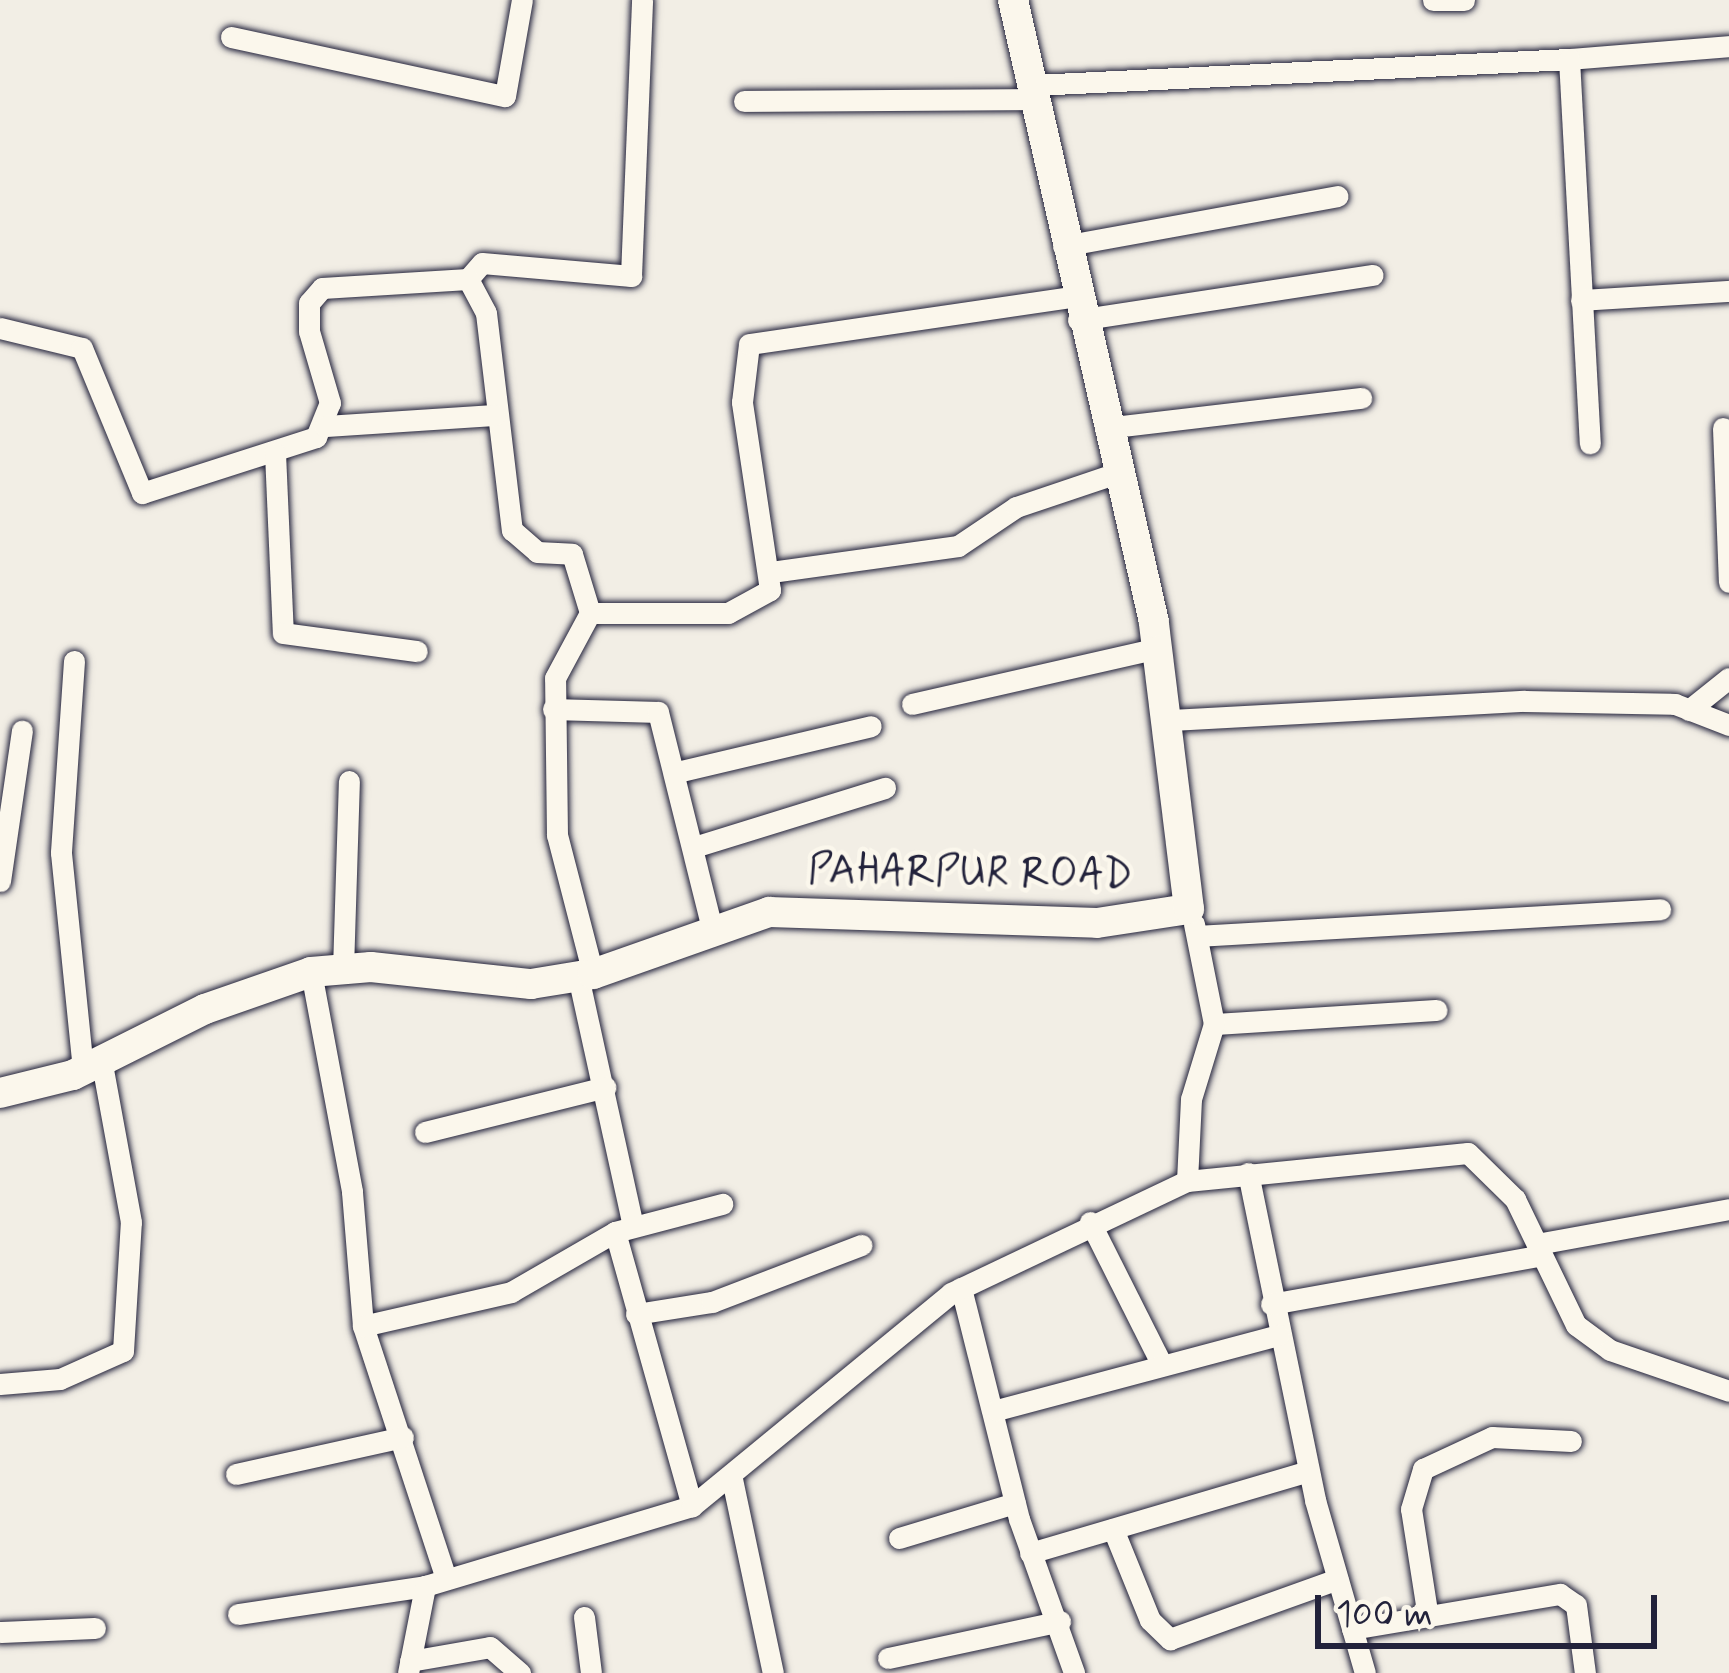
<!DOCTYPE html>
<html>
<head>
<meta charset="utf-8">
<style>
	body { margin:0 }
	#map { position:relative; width:1729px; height:1673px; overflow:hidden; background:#f2eee5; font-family:Mynerve,sans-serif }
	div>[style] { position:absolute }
	.roads { filter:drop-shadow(0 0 3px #22223b) drop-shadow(0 0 3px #22223b) }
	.street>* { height:21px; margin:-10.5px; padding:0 10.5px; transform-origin:10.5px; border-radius:10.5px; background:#fbf7ec }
	.secondary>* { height:30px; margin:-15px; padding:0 15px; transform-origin:15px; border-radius:15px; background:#fbf7ec }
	span { translate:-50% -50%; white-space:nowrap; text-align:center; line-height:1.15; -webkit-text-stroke:9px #fbf7ec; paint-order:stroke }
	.street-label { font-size:42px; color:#22223b }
	.scale { position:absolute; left:1315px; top:1595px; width:342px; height:54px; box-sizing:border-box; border:6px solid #22223b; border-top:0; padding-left:15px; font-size:36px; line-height:42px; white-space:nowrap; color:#22223b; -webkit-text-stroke:9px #fbf7ec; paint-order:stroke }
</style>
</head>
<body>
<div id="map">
	<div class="roads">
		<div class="street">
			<i style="left:1433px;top:0;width:31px"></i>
			<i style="left:231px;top:37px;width:280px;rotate:12.2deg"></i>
			<i style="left:505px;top:96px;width:97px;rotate:-80deg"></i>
			<i style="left:1569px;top:59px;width:161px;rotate:-4.6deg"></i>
			<i style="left:1034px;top:85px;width:536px;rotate:-2.78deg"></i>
			<i style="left:1569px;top:59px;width:385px;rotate:86.9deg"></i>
			<i style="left:744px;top:101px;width:292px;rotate:-0.4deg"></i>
			<i style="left:1063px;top:246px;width:279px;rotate:-10.3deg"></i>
			<i style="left:468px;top:279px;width:21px;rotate:-49deg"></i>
			<i style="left:482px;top:263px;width:150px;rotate:5deg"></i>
			<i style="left:631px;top:276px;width:276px;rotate:-87.7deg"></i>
			<i style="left:1581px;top:300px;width:148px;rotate:-3.5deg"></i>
			<i style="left:1078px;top:320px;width:298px;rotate:-8.7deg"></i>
			<i style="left:0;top:328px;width:84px;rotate:13.7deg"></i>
			<i style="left:82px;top:348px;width:157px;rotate:67.5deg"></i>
			<i style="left:142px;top:493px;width:183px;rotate:-17.8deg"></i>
			<i style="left:316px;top:437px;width:37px;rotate:-68deg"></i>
			<i style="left:330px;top:403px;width:75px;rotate:-106.3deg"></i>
			<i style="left:309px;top:331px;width:28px;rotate:-90deg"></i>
			<i style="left:309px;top:303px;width:20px;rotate:-49deg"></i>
			<i style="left:322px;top:288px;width:146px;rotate:-3.5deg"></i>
			<i style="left:468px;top:279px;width:38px;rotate:62deg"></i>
			<i style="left:486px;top:313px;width:219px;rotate:83.2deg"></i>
			<i style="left:512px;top:530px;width:33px;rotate:41deg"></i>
			<i style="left:537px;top:552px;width:35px;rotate:3deg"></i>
			<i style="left:572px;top:554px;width:62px;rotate:73deg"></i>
			<i style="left:325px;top:426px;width:170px;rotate:-3.7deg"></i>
			<i style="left:1105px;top:428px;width:258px;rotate:-6.7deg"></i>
			<i style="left:1723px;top:428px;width:154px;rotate:87.8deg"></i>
			<i style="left:275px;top:453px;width:180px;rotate:87.5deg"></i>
			<i style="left:283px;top:633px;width:135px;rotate:7.7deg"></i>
			<i style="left:771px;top:572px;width:189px;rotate:-7.9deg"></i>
			<i style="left:958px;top:546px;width:70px;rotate:-33.9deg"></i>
			<i style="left:1016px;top:507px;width:107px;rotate:-18.6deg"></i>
			<i style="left:74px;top:661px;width:192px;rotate:93.9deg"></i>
			<i style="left:61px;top:853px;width:219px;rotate:84.2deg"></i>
			<i style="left:912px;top:704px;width:252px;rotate:-12.8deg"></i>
			<i style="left:553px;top:709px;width:105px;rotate:1.6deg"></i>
			<i style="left:658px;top:712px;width:223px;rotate:76deg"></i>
			<i style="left:1689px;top:710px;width:51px;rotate:-38.7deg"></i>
			<i style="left:1171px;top:720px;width:354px;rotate:-3.1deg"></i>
			<i style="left:1524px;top:701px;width:151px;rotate:1.1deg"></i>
			<i style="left:1675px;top:704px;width:58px;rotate:21.3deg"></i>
			<i style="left:677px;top:772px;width:199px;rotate:-13.3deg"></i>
			<i style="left:694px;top:847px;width:200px;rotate:-17.2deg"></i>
			<i style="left:0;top:881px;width:152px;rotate:-81.7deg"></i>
			<i style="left:1198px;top:936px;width:463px;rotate:-3.3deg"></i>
			<i style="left:343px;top:969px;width:188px;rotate:-88.2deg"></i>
			<i style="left:311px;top:972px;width:224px;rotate:79.4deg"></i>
			<i style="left:352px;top:1192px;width:134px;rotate:85.3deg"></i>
			<i style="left:363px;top:1326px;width:262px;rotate:71.8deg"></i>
			<i style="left:593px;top:974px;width:144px;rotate:-104.5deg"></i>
			<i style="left:557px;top:835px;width:157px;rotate:-90.7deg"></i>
			<i style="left:555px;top:678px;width:74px;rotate:-61.7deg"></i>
			<i style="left:590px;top:613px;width:138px"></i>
			<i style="left:728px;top:613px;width:48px;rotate:-28.7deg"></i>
			<i style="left:770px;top:590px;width:190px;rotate:-98.5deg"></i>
			<i style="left:742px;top:402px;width:58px;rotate:-83.1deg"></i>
			<i style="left:749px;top:344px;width:326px;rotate:-8.3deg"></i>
			<i style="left:578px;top:976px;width:256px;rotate:77.6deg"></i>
			<i style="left:1214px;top:1024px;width:223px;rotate:-3.6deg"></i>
			<i style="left:425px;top:1132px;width:186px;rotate:-14deg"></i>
			<i style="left:1248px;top:1173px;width:334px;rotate:78.4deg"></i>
			<i style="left:1315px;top:1500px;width:180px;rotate:73.9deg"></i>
			<i style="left:1187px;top:1181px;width:82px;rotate:-87.2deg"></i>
			<i style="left:1191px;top:1099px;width:78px;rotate:-73deg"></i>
			<i style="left:1214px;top:1024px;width:102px;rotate:-101.3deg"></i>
			<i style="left:1090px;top:1222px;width:160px;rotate:63.3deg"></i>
			<i style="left:615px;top:1232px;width:285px;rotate:74.3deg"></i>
			<i style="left:1537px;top:1244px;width:195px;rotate:-10.3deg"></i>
			<i style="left:961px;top:1288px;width:238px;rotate:75.9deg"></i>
			<i style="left:1019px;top:1519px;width:164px;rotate:70.3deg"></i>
			<i style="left:1271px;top:1304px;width:275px;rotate:-10.2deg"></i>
			<i style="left:636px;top:1314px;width:77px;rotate:-9deg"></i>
			<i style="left:712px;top:1302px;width:160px;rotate:-20.9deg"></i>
			<i style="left:363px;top:1326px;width:152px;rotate:-12.9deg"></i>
			<i style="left:511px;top:1292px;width:120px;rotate:-30deg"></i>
			<i style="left:615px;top:1232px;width:111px;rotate:-14.7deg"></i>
			<i style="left:0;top:1384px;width:60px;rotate:-4.8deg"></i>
			<i style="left:60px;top:1379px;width:69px;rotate:-24deg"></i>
			<i style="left:123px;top:1351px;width:129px;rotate:-86.5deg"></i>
			<i style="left:131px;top:1222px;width:161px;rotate:-100.4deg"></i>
			<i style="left:997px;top:1410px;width:291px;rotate:-14.9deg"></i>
			<i style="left:236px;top:1474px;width:171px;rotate:-12.5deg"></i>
			<i style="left:732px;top:1479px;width:198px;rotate:78.1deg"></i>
			<i style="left:1113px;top:1529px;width:98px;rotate:67.9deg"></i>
			<i style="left:1150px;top:1620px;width:28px;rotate:44deg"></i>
			<i style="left:1170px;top:1639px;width:178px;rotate:-19.7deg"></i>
			<i style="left:899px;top:1538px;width:121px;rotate:-16.8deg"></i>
			<i style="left:1030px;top:1553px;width:290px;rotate:-16.4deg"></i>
			<i style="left:1427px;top:1611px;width:103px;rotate:-98.9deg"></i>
			<i style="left:1411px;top:1509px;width:42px;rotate:-73.3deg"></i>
			<i style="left:1423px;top:1469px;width:76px;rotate:-24.9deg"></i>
			<i style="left:1492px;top:1437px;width:79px;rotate:2.9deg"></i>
			<i style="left:238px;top:1614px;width:189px;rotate:-8.5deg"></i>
			<i style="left:584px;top:1617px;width:56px;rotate:82.9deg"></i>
			<i style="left:1352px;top:1629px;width:211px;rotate:-9.6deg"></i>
			<i style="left:1560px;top:1594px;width:19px;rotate:35deg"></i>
			<i style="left:1576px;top:1605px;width:69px;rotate:82.5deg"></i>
			<i style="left:0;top:1632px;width:95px;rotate:-2.4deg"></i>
			<i style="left:888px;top:1658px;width:176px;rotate:-12.1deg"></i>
			<i style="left:410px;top:1661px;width:81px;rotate:-9.9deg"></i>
			<i style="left:490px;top:1647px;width:40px;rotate:41deg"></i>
			<i style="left:408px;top:1673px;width:89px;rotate:-78.9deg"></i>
			<i style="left:425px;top:1586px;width:279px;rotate:-16.7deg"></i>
			<i style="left:692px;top:1506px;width:335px;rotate:-39.4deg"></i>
			<i style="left:951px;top:1293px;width:261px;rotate:-25.4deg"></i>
			<i style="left:1187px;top:1181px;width:282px;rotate:-5.7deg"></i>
			<i style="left:1468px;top:1153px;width:66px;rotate:44.4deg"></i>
			<i style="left:1515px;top:1199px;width:140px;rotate:64.2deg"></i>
			<i style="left:1576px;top:1325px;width:42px;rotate:36.3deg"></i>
			<i style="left:1610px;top:1350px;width:126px;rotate:19deg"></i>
		</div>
		<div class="secondary">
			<i style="left:0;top:1093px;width:75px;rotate:-13.9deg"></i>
			<i style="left:73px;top:1075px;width:148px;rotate:-26.6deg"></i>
			<i style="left:205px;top:1009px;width:112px;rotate:-19.2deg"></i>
			<i style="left:311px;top:972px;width:60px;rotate:-4.8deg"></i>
			<i style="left:371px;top:967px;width:161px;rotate:6.1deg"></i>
			<i style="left:531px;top:984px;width:63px;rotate:-9.2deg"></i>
			<i style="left:593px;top:974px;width:187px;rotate:-19.4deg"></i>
			<i style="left:769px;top:912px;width:328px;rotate:1.9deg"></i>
			<i style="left:1097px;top:923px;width:93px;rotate:-8.7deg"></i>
			<i style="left:1189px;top:909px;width:289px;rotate:-97deg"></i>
			<i style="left:1154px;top:622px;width:638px;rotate:-102.77deg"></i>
		</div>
	</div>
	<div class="street-label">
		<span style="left:970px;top:874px;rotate:1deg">PAHARPUR ROAD</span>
	</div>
	<div class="scale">100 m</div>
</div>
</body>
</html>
